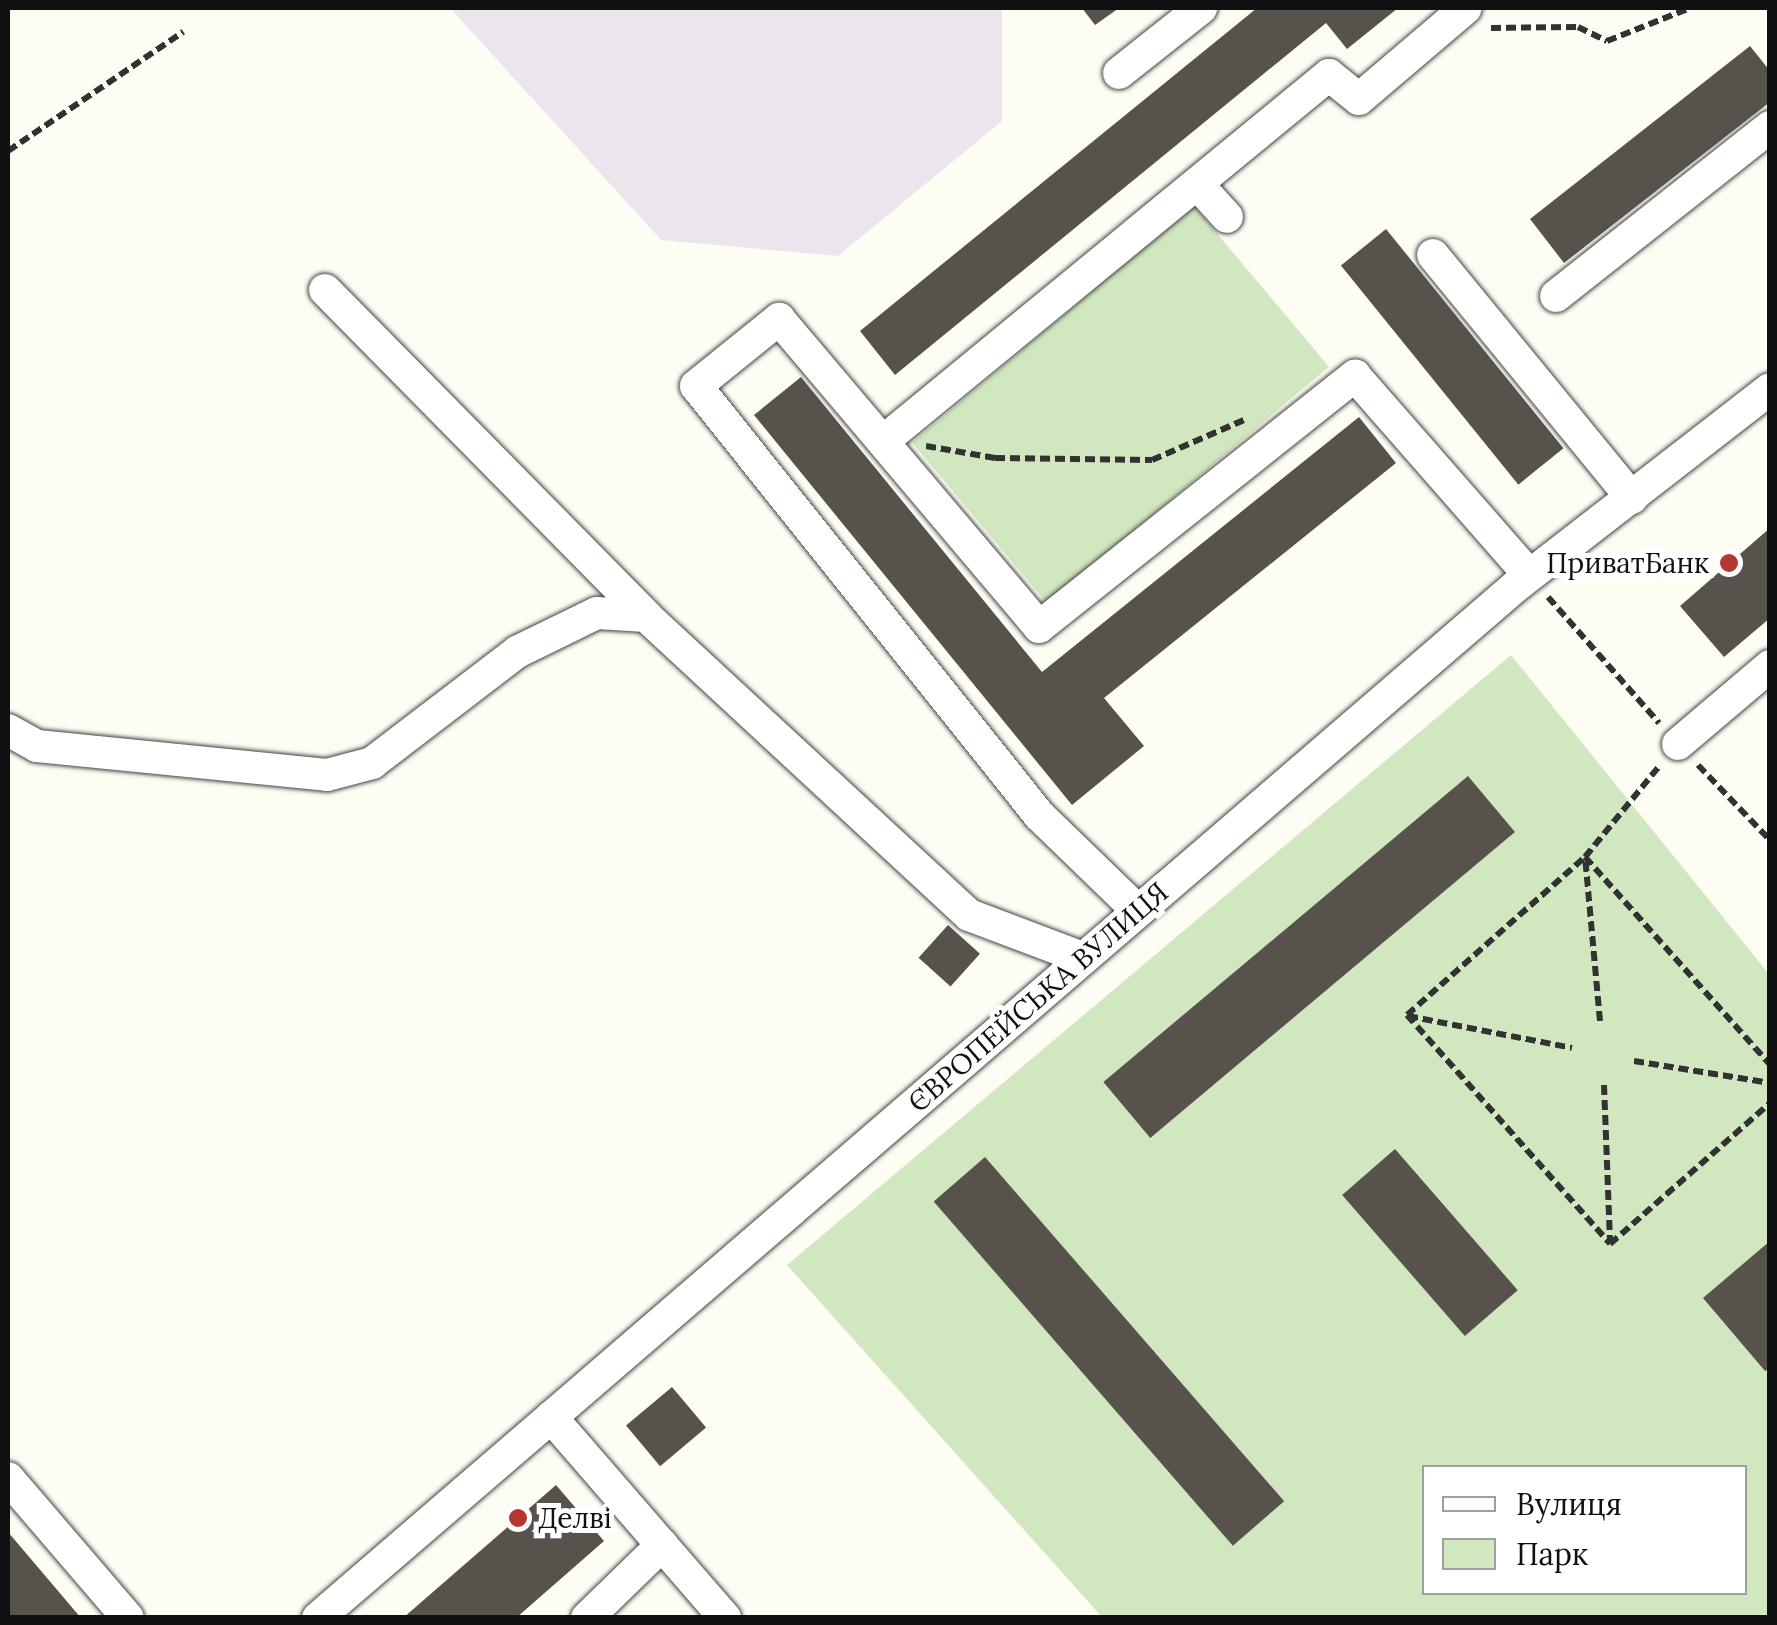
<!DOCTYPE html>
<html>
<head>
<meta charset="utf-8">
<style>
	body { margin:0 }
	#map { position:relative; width:1777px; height:1625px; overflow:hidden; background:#fefdf4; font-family:Lora,serif }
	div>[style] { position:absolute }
	.industrial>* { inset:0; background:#ede5ed }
	.green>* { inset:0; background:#d0e7bf; transform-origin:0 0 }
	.building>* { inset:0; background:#58524d; transform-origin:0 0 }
	.path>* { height:6px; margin-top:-3px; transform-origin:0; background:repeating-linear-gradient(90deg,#323232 0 10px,transparent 0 15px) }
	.roads { filter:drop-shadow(0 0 2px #434343) drop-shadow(0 0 2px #434343) }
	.minor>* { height:32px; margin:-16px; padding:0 16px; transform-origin:16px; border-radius:16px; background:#fff }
	.dots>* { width:28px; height:28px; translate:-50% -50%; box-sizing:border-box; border:5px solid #fff; border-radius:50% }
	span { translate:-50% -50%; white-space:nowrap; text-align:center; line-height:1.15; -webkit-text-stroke:10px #fff; paint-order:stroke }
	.poi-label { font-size:28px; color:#101010 }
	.right { translate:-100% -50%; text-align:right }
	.left { translate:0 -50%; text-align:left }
	.street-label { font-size:28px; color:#101010 }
	.frame { position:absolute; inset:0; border:10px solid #101010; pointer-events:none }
	.legend { position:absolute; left:1422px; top:1465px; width:325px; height:130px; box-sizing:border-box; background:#fff; border:2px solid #9f9f9f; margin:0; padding:12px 18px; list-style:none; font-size:30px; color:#101010 }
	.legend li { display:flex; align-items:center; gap:20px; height:50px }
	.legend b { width:50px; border:2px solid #9f9f9f }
</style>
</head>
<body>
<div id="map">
	<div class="industrial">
		<i style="clip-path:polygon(450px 8px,1002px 8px,1002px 121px,838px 256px,661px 240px)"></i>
	</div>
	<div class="green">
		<i style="left:1194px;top:206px;width:210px;height:368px;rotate:50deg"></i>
		<i style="clip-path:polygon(evenodd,1511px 655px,1769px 974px,1769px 1617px,1102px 1617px,787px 1265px,1511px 655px,1424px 1468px,1744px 1468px,1744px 1592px,1424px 1592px,1424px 1468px)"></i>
	</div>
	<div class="building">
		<i style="clip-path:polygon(1082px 8px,1119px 8px,1095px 25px)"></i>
		<i style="clip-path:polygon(1257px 8px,1398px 8px,1347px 49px,1326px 23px,895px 375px,860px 331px)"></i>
		<i style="clip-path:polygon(1750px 46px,1770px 71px,1770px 102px,1564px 263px,1530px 219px)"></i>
		<i style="left:1386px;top:229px;width:282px;height:58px;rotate:51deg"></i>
		<i style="clip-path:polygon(801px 377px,1042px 672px,1359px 417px,1396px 463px,1104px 698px,1144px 746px,1072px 805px,754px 415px)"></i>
		<i style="clip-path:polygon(1770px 528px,1770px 618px,1724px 657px,1680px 606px)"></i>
		<i style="left:1468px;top:776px;width:73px;height:476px;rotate:50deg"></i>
		<i style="left:948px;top:925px;width:43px;height:44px;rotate:42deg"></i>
		<i style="left:1395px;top:1149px;width:187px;height:70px;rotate:49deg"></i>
		<i style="left:985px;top:1157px;width:456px;height:68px;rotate:49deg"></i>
		<i style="clip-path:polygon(1770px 1241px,1770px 1368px,1765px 1371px,1703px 1298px)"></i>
		<i style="left:672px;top:1387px;width:53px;height:60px;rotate:50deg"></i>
		<i style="clip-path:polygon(556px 1485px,604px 1541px,516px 1618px,403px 1618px)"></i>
		<i style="clip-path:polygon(8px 1532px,81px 1618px,8px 1618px)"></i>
	</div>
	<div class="path">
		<i style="left:1491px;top:28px;width:87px;rotate:-0.7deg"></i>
		<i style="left:1578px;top:27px;width:32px;rotate:26deg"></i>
		<i style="left:1607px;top:41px;width:89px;rotate:-21.7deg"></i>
		<i style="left:8px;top:151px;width:212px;rotate:-34.2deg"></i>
		<i style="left:926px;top:446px;width:70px;rotate:9.9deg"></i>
		<i style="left:995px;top:458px;width:157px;rotate:0.7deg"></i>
		<i style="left:1152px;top:460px;width:100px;rotate:-23.5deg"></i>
		<i style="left:1548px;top:597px;width:168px;rotate:48.6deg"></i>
		<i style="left:1698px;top:765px;width:104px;rotate:46.2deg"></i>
		<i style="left:1407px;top:1015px;width:306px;rotate:48.4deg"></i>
		<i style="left:1610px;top:1244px;width:213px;rotate:-41.4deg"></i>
		<i style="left:1407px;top:1015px;width:238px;rotate:-41.6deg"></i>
		<i style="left:1585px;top:857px;width:278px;rotate:48.3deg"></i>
		<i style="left:1408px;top:1016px;width:167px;rotate:11deg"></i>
		<i style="left:1600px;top:1021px;width:165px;rotate:-95.2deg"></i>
		<i style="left:1585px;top:857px;width:119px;rotate:-50.8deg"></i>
		<i style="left:1634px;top:1061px;width:138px;rotate:9.2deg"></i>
		<i style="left:1604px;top:1085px;width:158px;rotate:87.8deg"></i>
	</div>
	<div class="roads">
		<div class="minor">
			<i style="left:1119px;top:73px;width:105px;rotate:-38.4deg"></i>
			<i style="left:1198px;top:185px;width:43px;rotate:47.8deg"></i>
			<i style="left:1433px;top:255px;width:314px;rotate:50.7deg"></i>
			<i style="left:325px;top:290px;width:458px;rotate:45.4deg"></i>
			<i style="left:1556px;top:296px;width:273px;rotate:-38.3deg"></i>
			<i style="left:887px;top:438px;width:572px;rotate:-39.4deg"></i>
			<i style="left:1329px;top:75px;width:38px;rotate:39deg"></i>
			<i style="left:1359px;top:99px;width:140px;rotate:-40.4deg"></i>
			<i style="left:8px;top:730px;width:33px;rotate:29deg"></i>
			<i style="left:37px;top:746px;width:291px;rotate:5.7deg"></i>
			<i style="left:327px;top:775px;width:47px;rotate:-14.9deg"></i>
			<i style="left:372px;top:763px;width:183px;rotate:-37.4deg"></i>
			<i style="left:517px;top:652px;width:89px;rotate:-26deg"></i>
			<i style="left:597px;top:613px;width:49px;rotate:3.5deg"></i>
			<i style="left:646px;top:616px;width:440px;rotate:42.8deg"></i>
			<i style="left:969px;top:915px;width:122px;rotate:20.7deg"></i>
			<i style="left:1678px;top:744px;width:121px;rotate:-40.3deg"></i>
			<i style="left:1138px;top:911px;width:138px;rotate:-135.9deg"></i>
			<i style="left:1039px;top:815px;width:549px;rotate:-128.64deg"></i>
			<i style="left:696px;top:386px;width:107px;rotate:-38.9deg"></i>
			<i style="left:779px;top:319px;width:403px;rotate:49.8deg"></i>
			<i style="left:1039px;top:627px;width:404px;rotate:-38.5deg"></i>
			<i style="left:1355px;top:376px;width:264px;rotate:48.8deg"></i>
			<i style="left:551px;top:1417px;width:266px;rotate:49.1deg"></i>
			<i style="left:8px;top:1478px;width:184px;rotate:49.4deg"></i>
			<i style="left:318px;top:1618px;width:1581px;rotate:-40.74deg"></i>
			<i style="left:1516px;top:586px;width:321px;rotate:-37.8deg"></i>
			<i style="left:587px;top:1618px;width:105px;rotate:-44.2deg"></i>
		</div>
	</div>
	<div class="dots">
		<i style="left:1729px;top:563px;background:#b53732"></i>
		<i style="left:518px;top:1518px;background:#b53732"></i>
	</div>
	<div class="poi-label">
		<span class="right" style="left:1709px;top:563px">ПриватБанк</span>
		<span class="left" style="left:538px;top:1518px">Делві</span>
	</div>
	<div class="street-label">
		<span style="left:1038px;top:997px;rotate:-41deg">ЄВРОПЕЙСЬКА ВУЛИЦЯ</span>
	</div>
	<div class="frame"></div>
	<ul class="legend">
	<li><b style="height:12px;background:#fff"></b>Вулиця</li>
	<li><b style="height:28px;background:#d0e7bf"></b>Парк</li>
	</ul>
</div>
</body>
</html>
